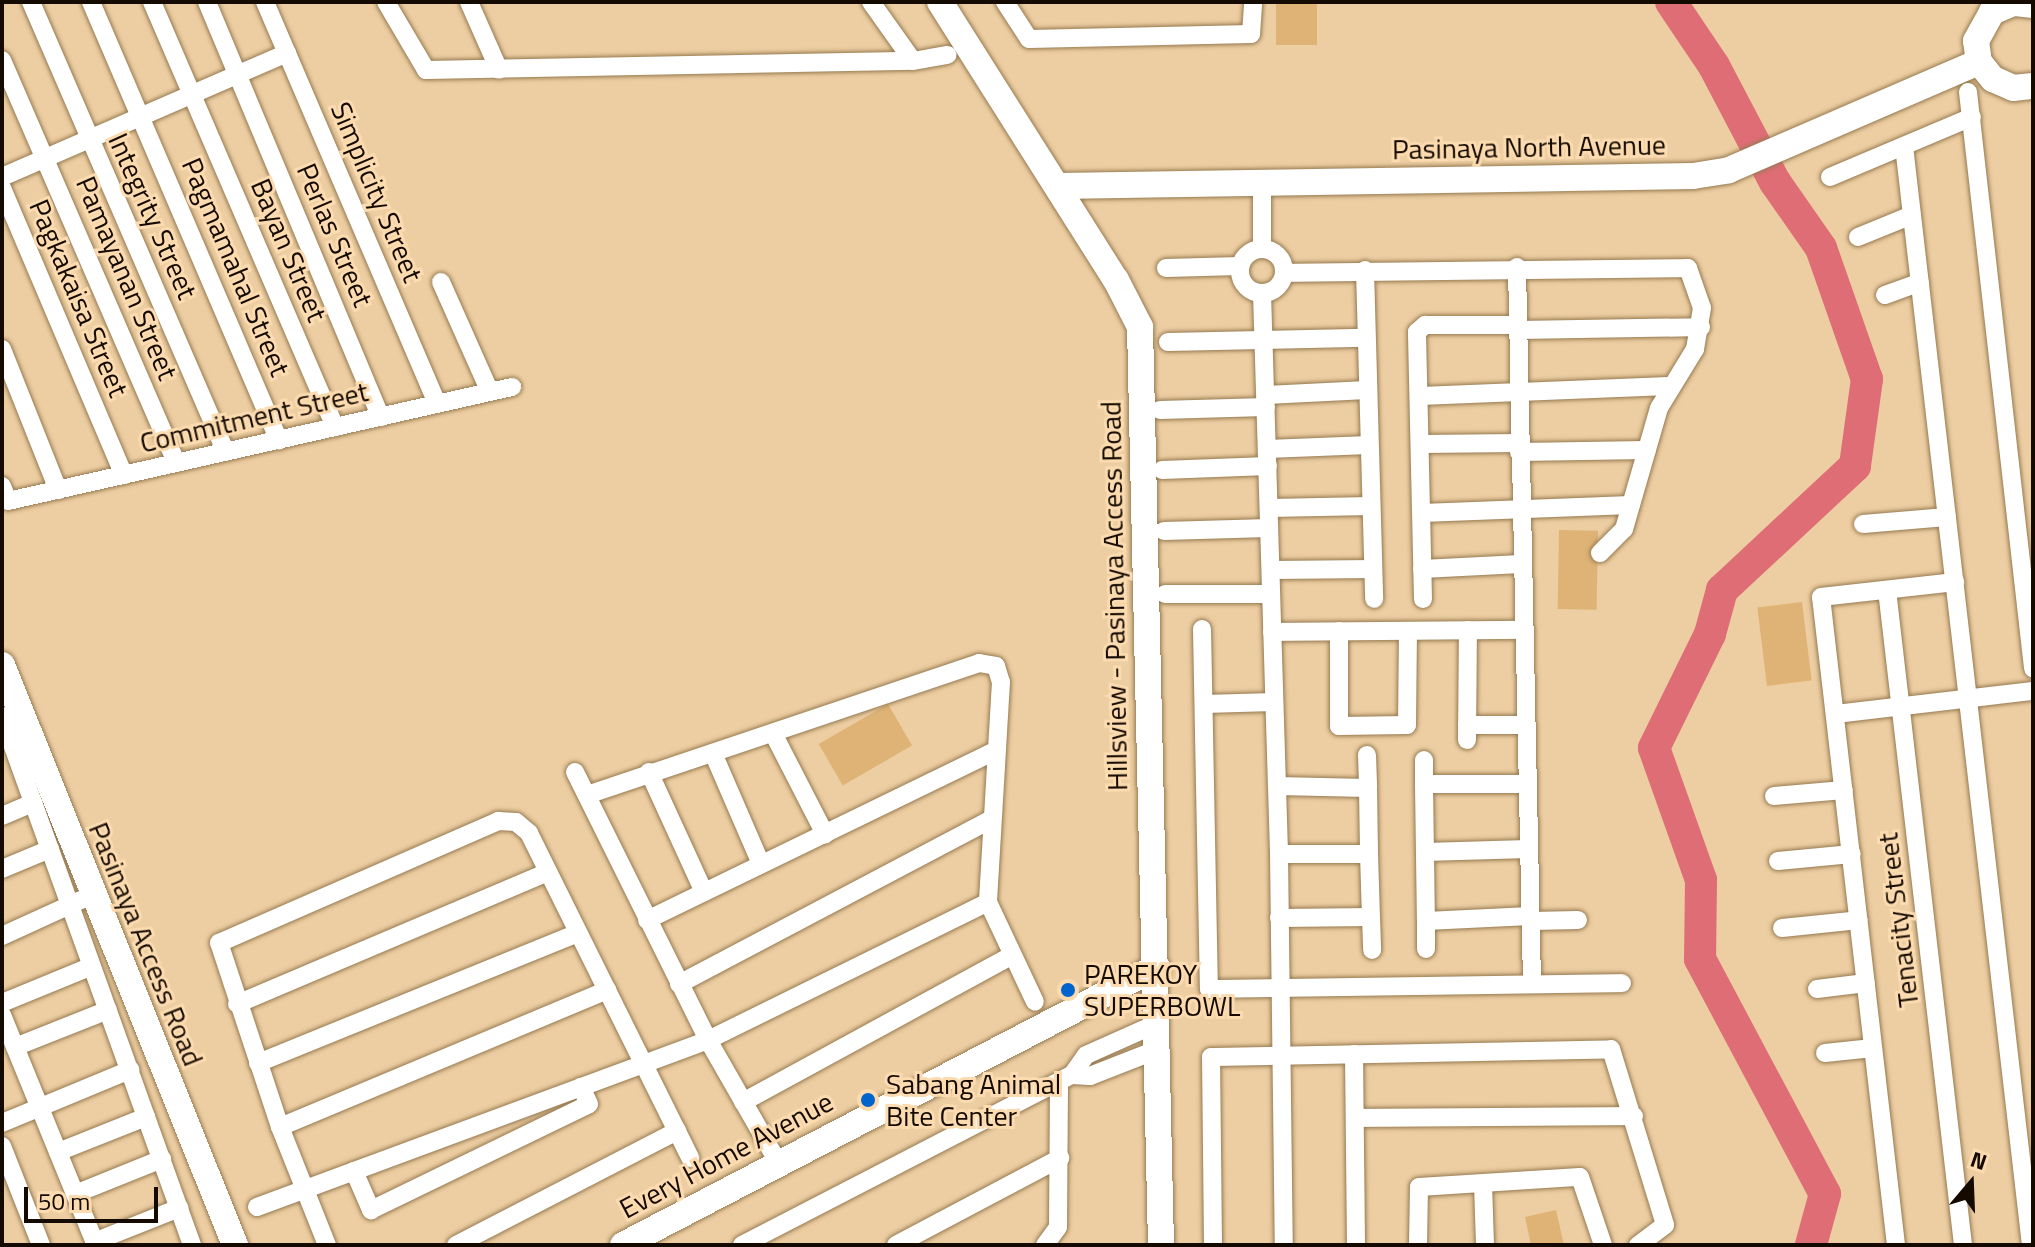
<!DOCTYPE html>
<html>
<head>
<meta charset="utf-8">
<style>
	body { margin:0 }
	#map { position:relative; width:2035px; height:1247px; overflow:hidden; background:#edcea2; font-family:"Titillium Web",sans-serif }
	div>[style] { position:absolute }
	.green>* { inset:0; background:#deb375; transform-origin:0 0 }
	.river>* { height:32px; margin:-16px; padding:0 16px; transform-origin:16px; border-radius:16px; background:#de6d76 }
	.roads { filter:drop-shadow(0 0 2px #967a51) drop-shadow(0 0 2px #967a51) }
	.street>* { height:18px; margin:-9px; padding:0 9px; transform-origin:9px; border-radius:9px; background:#fff }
	.street>.ring { margin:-9px; padding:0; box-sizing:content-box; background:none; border:18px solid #fff; border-radius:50% }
	.secondary>* { height:26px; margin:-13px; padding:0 13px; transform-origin:13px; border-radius:13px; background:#fff }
	.dots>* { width:22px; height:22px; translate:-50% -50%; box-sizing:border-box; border:4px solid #fbdbaf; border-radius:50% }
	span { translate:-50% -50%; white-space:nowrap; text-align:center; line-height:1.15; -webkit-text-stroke:6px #fbdbaf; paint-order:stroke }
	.street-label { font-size:28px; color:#150a00 }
	.poi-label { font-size:28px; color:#150a00 }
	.left { translate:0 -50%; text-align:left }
	.frame { position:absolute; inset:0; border:4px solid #150a00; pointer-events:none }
	.north { position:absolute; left:1931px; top:1143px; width:80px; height:80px; -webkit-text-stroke:6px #fbdbaf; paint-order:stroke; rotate:19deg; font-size:22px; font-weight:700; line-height:32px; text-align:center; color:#150a00 }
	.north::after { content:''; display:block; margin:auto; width:28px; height:36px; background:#150a00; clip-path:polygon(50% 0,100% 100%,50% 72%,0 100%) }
	.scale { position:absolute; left:24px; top:1187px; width:134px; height:36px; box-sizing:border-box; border:4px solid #150a00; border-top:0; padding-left:10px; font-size:24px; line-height:28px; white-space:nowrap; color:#150a00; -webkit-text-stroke:6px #fbdbaf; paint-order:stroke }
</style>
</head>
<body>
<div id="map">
	<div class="green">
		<i style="left:1276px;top:2px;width:41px;height:43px"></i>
		<i style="left:1559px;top:530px;width:39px;height:79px;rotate:1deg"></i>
		<i style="left:1802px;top:602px;width:79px;height:45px;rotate:83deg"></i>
		<i style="left:888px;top:704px;width:48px;height:80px;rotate:60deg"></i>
		<i style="clip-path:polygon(1556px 1210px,1564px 1245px,1531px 1245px,1525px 1217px)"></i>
	</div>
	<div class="river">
		<i style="left:1671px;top:2px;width:77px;rotate:56.1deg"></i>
		<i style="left:1714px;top:66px;width:131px;rotate:62.3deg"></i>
		<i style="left:1775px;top:182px;width:80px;rotate:55.1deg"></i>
		<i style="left:1821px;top:248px;width:139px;rotate:70.7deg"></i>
		<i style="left:1867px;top:379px;width:88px;rotate:97.9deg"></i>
		<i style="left:1855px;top:466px;width:182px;rotate:137deg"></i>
		<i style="left:1722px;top:590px;width:46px;rotate:105.3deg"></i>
		<i style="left:1710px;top:634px;width:127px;rotate:116.2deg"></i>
		<i style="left:1654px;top:748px;width:140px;rotate:70.4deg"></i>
		<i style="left:1701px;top:880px;width:79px;rotate:90.7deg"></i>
		<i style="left:1700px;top:959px;width:266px;rotate:62deg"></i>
		<i style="left:1825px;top:1194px;width:53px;rotate:105.4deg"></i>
	</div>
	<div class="roads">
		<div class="street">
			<i style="left:31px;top:2px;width:490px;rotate:66.6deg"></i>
			<i style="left:91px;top:2px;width:477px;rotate:66.8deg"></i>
			<i style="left:152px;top:2px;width:463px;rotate:66.7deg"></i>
			<i style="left:207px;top:2px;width:450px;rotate:67.3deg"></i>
			<i style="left:265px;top:2px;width:437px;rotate:66.8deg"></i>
			<i style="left:386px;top:2px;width:79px;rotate:59.5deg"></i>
			<i style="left:426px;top:70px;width:487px;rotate:-1.1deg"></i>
			<i style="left:913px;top:61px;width:35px;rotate:-10deg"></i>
			<i style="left:469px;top:2px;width:74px;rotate:66.2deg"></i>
			<i style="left:871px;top:2px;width:72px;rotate:54.6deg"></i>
			<i style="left:1005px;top:2px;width:44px;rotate:57deg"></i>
			<i style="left:1029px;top:39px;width:222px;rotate:-1.3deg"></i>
			<i style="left:1251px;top:34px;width:32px;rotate:-86deg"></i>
			<i style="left:2px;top:60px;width:439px;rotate:66.6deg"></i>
			<i style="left:1968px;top:92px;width:580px;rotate:83.56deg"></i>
			<i style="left:1904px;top:146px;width:1106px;rotate:83.41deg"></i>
			<i style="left:2px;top:177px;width:311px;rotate:-23.5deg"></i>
			<i style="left:1830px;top:177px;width:154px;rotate:-22.9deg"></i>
			<i style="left:2px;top:188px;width:312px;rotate:67deg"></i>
			<i style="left:1858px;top:237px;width:58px;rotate:-22.2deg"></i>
			<i class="ring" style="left:1240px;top:249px;width:26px;height:26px"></i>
			<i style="left:1262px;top:249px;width:66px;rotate:-90deg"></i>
			<i style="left:1517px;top:267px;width:717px;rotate:88.8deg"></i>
			<i style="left:1166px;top:268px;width:74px;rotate:-1.5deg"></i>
			<i style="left:1365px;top:270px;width:329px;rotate:88.4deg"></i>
			<i style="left:1284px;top:273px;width:404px;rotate:-0.7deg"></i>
			<i style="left:1688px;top:268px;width:42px;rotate:70.7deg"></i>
			<i style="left:1702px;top:308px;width:42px;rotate:99.7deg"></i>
			<i style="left:1695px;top:349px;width:69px;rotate:121.4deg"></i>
			<i style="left:1659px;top:408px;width:126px;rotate:106.1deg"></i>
			<i style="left:1624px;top:529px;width:34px;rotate:135deg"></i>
			<i style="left:441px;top:282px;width:120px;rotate:66deg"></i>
			<i style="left:1262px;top:293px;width:561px;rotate:88.26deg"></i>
			<i style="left:1279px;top:854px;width:391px;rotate:89.3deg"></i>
			<i style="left:1885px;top:295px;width:37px;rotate:-20deg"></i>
			<i style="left:1518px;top:330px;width:183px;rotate:-0.9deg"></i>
			<i style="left:1168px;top:342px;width:198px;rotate:-1.2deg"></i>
			<i style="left:2px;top:349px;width:152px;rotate:68.3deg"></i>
			<i style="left:1266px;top:395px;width:101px;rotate:-2.8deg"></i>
			<i style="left:1420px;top:396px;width:251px;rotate:-2.3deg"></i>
			<i style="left:1160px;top:410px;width:106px;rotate:-1.6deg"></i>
			<i style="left:1421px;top:444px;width:98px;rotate:-0.6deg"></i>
			<i style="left:1267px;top:449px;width:102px;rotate:-2.2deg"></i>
			<i style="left:1519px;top:452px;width:128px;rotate:-0.9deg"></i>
			<i style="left:1162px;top:470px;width:106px;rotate:-2.2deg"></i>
			<i style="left:2px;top:486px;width:16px;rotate:68deg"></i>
			<i style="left:8px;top:501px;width:517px;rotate:-12.75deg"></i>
			<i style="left:1269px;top:508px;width:102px;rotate:-1.1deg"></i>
			<i style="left:1422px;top:513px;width:209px;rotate:-2.2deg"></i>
			<i style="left:1863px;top:524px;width:84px;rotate:-4.8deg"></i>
			<i style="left:1164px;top:531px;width:105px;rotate:-1.6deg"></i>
			<i style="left:1422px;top:569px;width:99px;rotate:-2.9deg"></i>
			<i style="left:1271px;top:570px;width:102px;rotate:-0.6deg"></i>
			<i style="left:1887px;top:590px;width:659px;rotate:83.38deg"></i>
			<i style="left:1165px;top:594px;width:106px"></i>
			<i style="left:1423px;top:599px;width:267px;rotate:-91.3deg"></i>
			<i style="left:1417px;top:332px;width:11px;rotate:-41deg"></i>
			<i style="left:1425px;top:325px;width:92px"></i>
			<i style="left:1202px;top:629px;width:360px;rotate:88.9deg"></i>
			<i style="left:1209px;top:989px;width:413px;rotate:-0.8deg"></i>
			<i style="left:1339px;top:631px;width:95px;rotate:90deg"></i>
			<i style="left:1339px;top:726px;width:68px;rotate:-0.8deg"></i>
			<i style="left:1407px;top:725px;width:94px;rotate:-89.4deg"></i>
			<i style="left:1272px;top:632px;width:250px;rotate:-0.5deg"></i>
			<i style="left:1204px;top:704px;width:70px;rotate:-1.6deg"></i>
			<i style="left:1836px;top:714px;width:198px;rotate:-6.7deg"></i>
			<i style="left:2px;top:716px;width:562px;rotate:70.24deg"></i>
			<i style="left:1467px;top:725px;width:58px"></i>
			<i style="left:773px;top:733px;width:114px;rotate:62.8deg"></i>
			<i style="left:1467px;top:740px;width:110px;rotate:-89.5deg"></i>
			<i style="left:713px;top:753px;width:121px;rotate:66.6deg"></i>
			<i style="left:1367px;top:755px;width:33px;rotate:88deg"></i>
			<i style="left:1424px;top:760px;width:24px;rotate:90deg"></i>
			<i style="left:575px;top:772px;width:299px;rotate:63.6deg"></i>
			<i style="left:708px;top:1040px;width:143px;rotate:60.2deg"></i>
			<i style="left:649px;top:772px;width:132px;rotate:65.4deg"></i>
			<i style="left:1526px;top:784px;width:102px;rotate:180deg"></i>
			<i style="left:1424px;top:784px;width:137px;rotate:89.2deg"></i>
			<i style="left:1426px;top:921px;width:104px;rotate:-2.8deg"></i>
			<i style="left:1277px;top:786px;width:91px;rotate:1.3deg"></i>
			<i style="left:1368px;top:788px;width:66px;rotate:89.1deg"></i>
			<i style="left:587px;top:795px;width:414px;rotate:-18.6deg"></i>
			<i style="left:979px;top:663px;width:17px;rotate:10deg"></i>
			<i style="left:996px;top:666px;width:17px;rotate:73deg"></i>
			<i style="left:1001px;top:682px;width:220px;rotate:93.4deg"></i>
			<i style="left:988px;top:902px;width:110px;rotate:64.8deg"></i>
			<i style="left:1774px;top:796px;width:70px;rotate:-4.9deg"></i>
			<i style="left:2px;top:816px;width:34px;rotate:-23deg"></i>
			<i style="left:1425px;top:852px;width:103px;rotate:-1.7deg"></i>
			<i style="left:1279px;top:854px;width:90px"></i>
			<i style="left:1369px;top:854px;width:63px;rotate:88.2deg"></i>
			<i style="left:1371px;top:917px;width:92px;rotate:179.4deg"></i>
			<i style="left:1778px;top:861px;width:74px;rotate:-5.4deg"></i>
			<i style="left:2px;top:869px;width:52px;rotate:-22.6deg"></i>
			<i style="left:1371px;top:917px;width:33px;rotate:88deg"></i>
			<i style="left:647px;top:920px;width:387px;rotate:-25.9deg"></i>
			<i style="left:1426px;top:921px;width:28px;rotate:90deg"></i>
			<i style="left:1531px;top:921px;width:47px;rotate:-1.2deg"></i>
			<i style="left:1782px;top:928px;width:77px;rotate:-5.9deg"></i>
			<i style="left:2px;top:936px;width:87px;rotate:-24.5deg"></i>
			<i style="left:679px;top:984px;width:352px;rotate:-27.8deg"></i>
			<i style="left:1817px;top:989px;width:49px;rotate:-7deg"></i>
			<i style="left:2px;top:1003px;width:97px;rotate:-22.3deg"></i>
			<i style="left:237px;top:1004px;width:338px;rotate:-23deg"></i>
			<i style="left:2px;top:1015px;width:248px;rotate:67.8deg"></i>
			<i style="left:15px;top:1047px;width:100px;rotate:-21.7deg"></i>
			<i style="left:1825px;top:1053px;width:48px;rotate:-5.9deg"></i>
			<i style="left:1354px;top:1054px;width:191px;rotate:89.4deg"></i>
			<i style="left:258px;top:1063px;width:345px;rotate:-22.1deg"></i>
			<i style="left:1072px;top:1075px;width:18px;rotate:3deg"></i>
			<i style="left:1090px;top:1076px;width:74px;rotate:-21.4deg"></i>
			<i style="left:743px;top:1102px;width:305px;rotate:-28.6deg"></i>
			<i style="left:1355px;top:1118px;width:279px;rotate:-0.4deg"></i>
			<i style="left:2px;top:1123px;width:139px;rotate:-22.5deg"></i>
			<i style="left:280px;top:1127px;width:355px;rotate:-22.7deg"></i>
			<i style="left:2px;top:1146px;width:106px;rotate:68.5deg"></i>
			<i style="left:58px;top:1152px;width:95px;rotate:-21.7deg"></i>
			<i style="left:354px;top:1171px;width:43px;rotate:66.4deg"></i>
			<i style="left:371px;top:1210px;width:242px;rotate:-25.9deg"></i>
			<i style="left:589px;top:1104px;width:19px;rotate:-115deg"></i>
			<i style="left:1483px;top:1184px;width:61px;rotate:88.1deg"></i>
			<i style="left:75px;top:1194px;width:94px;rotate:-21.9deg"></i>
			<i style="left:257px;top:1207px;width:481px;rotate:-20.3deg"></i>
			<i style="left:708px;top:1040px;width:312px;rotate:-26.2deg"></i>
			<i style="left:94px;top:1242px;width:92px;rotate:-21.8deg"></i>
			<i style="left:327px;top:1245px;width:127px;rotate:-111.7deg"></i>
			<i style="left:280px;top:1127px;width:194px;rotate:-108.3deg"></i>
			<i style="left:219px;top:943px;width:305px;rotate:-23.6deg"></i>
			<i style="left:498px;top:821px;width:18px;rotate:3deg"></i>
			<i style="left:516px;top:822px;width:17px;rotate:40deg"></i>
			<i style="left:529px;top:833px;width:363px;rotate:63.6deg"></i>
			<i style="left:456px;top:1245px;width:249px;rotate:-27.3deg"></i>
			<i style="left:742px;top:1245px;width:371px;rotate:-27.3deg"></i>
			<i style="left:1072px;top:1075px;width:24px;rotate:-55deg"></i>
			<i style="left:1086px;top:1055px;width:79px;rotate:-24deg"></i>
			<i style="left:896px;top:1245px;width:186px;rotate:-27.9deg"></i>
			<i style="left:1045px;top:1245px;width:22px;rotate:-54deg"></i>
			<i style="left:1058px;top:1227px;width:145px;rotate:-89.6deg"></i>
			<i style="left:1213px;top:1245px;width:188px;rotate:-90.6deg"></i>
			<i style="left:1211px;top:1057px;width:400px;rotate:-1.1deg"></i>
			<i style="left:1611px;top:1049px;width:184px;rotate:72.9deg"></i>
			<i style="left:1665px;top:1225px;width:34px;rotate:143deg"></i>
			<i style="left:1418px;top:1245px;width:58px;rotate:-89deg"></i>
			<i style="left:1419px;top:1187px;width:161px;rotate:-3.6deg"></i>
			<i style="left:1580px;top:1177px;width:72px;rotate:71.3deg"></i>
			<i style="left:1896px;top:1245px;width:652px;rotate:-96.6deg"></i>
			<i style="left:1821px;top:597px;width:135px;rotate:-6.4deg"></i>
		</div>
		<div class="secondary">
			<i style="left:940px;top:2px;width:329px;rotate:57.7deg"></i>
			<i style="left:1116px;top:280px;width:53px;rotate:62.9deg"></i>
			<i style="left:1140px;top:327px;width:918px;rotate:88.69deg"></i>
			<i style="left:2033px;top:5px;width:20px;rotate:-174deg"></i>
			<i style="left:2013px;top:3px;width:23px;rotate:157deg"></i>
			<i style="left:1992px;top:12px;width:33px;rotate:119deg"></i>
			<i style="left:1976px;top:41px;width:21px;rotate:82deg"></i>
			<i style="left:1979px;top:62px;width:22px;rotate:51deg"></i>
			<i style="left:1993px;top:79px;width:22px;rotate:24deg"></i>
			<i style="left:2013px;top:88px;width:20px;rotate:-6deg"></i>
			<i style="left:1057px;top:186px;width:636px;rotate:-0.9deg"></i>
			<i style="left:1693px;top:176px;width:36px;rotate:-9deg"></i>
			<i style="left:1729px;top:170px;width:272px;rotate:-23.4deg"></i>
			<i style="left:2px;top:665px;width:625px;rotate:68.11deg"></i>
			<i style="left:623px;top:1245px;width:602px;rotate:-27.5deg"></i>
		</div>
	</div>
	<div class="dots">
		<i style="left:1068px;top:990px;background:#0064cc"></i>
		<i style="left:868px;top:1100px;background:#0064cc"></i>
	</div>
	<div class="street-label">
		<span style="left:1529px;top:147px;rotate:-1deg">Pasinaya North Avenue</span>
		<span style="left:377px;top:192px;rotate:67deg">Simplicity Street</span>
		<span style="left:153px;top:216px;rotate:66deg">Integrity Street</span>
		<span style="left:335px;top:235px;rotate:67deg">Perlas Street</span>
		<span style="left:289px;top:250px;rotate:67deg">Bayan Street</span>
		<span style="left:236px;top:267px;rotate:67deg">Pagmamahal Street</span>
		<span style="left:127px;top:278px;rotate:67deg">Pamayanan Street</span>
		<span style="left:79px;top:298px;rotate:67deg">Pagkakaisa Street</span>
		<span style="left:254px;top:417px;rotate:-13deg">Commitment Street</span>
		<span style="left:1114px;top:596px;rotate:-91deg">Hillsview - Pasinaya Access Road</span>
		<span style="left:1898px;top:920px;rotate:-97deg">Tenacity Street</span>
		<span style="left:146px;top:944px;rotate:68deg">Pasinaya Access Road</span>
		<span style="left:726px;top:1155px;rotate:-28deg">Every Home Avenue</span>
	</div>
	<div class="poi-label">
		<span class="left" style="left:1084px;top:990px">PAREKOY<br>SUPERBOWL</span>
		<span class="left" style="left:886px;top:1100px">Sabang Animal<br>Bite Center</span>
	</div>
	<div class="frame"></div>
	<div class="north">N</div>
	<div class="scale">50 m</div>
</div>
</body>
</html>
